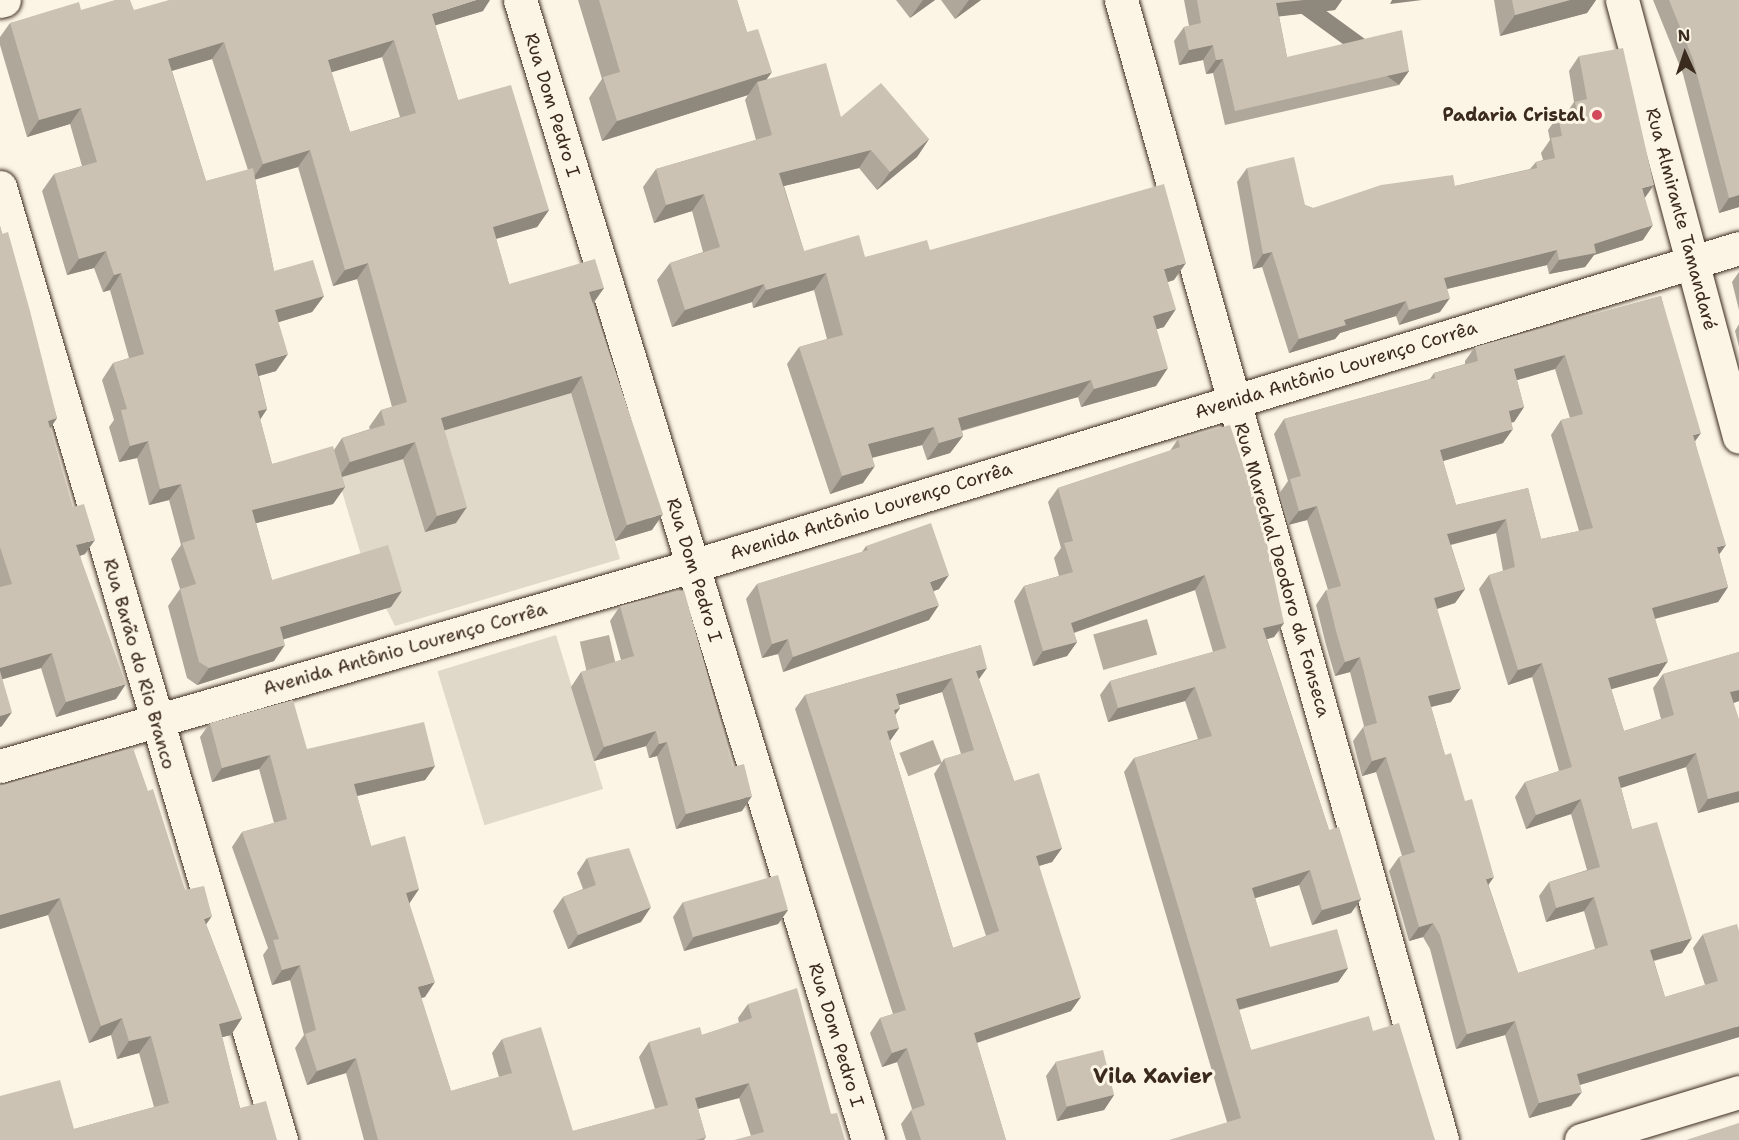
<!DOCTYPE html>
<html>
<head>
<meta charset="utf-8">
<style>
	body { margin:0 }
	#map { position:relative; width:1739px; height:1140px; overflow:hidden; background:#fcf5e5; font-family:"Shantell Sans",sans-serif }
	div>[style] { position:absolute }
	.green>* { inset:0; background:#e0d8c8; transform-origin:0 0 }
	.water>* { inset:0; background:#b7ad9e; transform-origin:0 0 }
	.roads { filter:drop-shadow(0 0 2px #3b2a1e) drop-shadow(0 0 2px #3b2a1e) }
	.minor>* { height:33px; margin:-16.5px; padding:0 16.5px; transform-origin:16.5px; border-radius:16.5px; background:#fcf5e5 }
	.wall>* { inset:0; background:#afa79a }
	.shaded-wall>* { inset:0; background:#8f887d; transform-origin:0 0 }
	.building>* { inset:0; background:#ccc2b3; transform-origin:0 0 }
	.dots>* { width:16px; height:16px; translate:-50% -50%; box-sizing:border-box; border:3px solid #fcf5e5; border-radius:50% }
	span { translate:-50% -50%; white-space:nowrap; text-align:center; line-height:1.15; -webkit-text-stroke:6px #fcf5e5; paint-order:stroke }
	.street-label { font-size:18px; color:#3b2a1e }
	.poi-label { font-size:18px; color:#3b2a1e; font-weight:700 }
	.right { translate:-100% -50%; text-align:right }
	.quarter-label { font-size:21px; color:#3b2a1e; font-weight:700 }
	.north { position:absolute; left:1655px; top:24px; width:60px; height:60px; -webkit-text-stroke:4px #fcf5e5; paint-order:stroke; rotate:357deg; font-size:16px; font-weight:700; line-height:24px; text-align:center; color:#3b2a1e }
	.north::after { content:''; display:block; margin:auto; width:21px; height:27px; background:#3b2a1e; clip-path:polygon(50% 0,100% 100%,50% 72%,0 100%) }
</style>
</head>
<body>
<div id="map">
	<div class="green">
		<i style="clip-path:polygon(571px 393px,620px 559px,395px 626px,364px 565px,338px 478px,403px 459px,429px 435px)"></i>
		<i style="left:556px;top:635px;width:161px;height:124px;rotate:73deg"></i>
	</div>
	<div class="water">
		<i style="left:1147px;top:619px;width:37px;height:56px;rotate:74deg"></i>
		<i style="left:609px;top:635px;width:36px;height:30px;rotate:77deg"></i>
		<i style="left:933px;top:740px;width:25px;height:36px;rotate:69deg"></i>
	</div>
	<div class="roads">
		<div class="minor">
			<i style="left:520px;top:0;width:1192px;rotate:73.02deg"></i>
			<i style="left:1121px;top:0;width:1184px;rotate:74.27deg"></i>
			<i style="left:1622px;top:0;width:452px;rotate:75deg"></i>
			<i style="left:0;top:1px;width:4px;rotate:-14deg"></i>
			<i style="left:0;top:187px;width:994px;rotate:73.57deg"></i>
			<i style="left:0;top:766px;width:720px;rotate:-16.12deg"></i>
			<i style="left:692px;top:566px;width:1094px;rotate:-16.89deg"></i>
			<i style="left:1581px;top:1140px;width:165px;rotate:-16.9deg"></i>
		</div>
	</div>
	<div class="wall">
		<i style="clip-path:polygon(578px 0,737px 0,747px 32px,766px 79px,841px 117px,929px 139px,917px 157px,877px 190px,859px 168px,784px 186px,804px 251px,865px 257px,930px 250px,1174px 280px,1168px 282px,1164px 327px,1157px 329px,1156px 386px,1081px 407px,1078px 397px,962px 431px,963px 436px,950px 453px,927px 460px,922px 445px,873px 457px,863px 483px,830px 494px,787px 364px,799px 347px,827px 339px,814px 290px,753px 308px,752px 302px,672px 327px,657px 280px,670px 263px,703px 252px,692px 211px,654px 223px,643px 187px,656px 169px,756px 140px,745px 100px,748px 95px,602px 141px,589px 98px,602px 79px)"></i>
		<i style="clip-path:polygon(896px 0,935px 0,910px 18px)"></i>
		<i style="clip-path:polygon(941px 0,981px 0,955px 19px)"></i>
		<i style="clip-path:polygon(1184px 0,1342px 0,1335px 10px,1279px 16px,1287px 57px,1409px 71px,1399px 85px,1225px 125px,1213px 73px,1206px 74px,1203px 60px,1179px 65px,1174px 41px,1184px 27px,1189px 26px)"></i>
		<i style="clip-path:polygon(1494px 0,1596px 0,1587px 13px,1500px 36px)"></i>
		<i style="clip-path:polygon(1653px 0,1739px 0,1739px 207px,1719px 213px,1683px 74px)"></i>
		<i style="clip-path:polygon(evenodd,81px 10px,483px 11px,435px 25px,458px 100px,549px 210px,537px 227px,496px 239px,509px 284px,604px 288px,593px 304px,652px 530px,615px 541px,571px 393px,444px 430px,456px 523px,425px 532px,403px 459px,342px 477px,345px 487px,333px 504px,256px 523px,272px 580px,391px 607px,284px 639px,274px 661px,197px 685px,187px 678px,168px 606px,180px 589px,171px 559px,181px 545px,169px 500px,149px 505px,137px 458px,119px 462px,109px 427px,114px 420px,102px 380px,113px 363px,129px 358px,110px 290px,103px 292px,94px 268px,67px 275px,42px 191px,54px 174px,82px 166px,70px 124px,27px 137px,0 45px,0 37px,10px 23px,81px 10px,382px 57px,400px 117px,350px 132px,331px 72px,382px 57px,81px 10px,212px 59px,248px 170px,206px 181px,172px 71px,212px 59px,81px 10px,298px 167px,333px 286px,357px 279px,392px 407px,381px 410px,369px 427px,370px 429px,342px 438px,334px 450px,272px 464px,260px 419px,267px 409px,259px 376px,276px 371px,278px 322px,312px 312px,324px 296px,274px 271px,255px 179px,298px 167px)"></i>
		<i style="clip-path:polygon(1579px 56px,1645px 198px,1643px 240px,1594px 255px,1585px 267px,1549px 274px,1547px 265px,1447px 289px,1440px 312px,1399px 325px,1396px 316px,1340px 333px,1335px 339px,1289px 353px,1262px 267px,1253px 269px,1237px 182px,1247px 168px,1305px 205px,1313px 208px,1455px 186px,1530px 169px,1536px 162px,1543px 160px,1541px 153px,1550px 140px,1548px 130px,1558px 116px,1566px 114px,1574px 102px,1569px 71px)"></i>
		<i style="clip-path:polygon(0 226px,57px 418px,50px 428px,85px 554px,80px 556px,116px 699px,56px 717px,41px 668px,2px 679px,2px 726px,0 727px)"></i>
		<i style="clip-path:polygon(1739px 272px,1739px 310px,1732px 282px)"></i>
		<i style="clip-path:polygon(evenodd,1661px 296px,1695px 441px,1719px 554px,1728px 587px,1718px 602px,1655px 619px,1658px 676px,1611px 689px,1624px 731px,1661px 719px,1653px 688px,1663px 674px,1739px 652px,1739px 701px,1734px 703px,1739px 802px,1698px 813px,1686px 767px,1621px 788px,1632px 829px,1682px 953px,1654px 961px,1665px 997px,1705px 985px,1693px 948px,1703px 934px,1739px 1037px,1580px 1085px,1571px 1106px,1529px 1118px,1505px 1035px,1456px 1049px,1430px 949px,1423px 937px,1409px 941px,1389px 871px,1399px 857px,1402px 856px,1376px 772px,1362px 776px,1353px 741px,1364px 726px,1350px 672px,1335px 676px,1326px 645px,1316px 605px,1326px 590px,1328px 590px,1307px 520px,1288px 525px,1279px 494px,1288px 481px,1274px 434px,1284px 419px,1430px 379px,1434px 373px,1465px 364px,1465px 361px,1475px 347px,1661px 296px,1555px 369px,1570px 418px,1561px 420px,1551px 435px,1579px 531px,1541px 539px,1528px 488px,1456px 505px,1443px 461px,1503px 443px,1511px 422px,1514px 422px,1524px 407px,1517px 380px,1555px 369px,1661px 296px,1496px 533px,1503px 571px,1489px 575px,1479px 589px,1508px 685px,1532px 677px,1559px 771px,1525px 782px,1515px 797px,1526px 829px,1571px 814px,1587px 870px,1549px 882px,1539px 896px,1546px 922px,1584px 911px,1595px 949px,1518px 973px,1445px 755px,1431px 707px,1451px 702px,1437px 609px,1455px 603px,1465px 589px,1451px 545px,1496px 533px)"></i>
		<i style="clip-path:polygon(1739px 324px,1739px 347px,1735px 331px)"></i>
		<i style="clip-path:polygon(1178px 439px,1284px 623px,1274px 637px,1267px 639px,1329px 830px,1361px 899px,1351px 913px,1312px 925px,1299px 885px,1255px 898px,1270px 947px,1348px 968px,1338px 982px,1239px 1010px,1251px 1050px,1373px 1031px,1435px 1140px,1227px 1122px,1124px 772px,1134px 758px,1198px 739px,1185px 701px,1108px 722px,1100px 695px,1110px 681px,1213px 652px,1195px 590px,1074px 633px,1077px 642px,1067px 656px,1033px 666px,1014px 601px,1024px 586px,1059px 576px,1054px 558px,1061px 548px,1048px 502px,1058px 488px,1170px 451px)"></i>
		<i style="clip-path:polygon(866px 546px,939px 589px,934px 591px,929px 620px,783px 672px,778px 654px,762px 658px,746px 599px,757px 584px,862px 552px)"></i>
		<i style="clip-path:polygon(620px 606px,742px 811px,676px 829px,657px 756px,649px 758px,646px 746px,594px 761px,571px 687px,581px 672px,621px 660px,610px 621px)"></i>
		<i style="clip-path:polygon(evenodd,981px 645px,979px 679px,1014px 781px,1062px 848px,1052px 862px,1039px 866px,1071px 1011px,977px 1043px,1006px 1140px,906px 1140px,901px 1124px,912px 1109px,897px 1062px,882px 1067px,870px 1033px,880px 1018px,893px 1014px,795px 709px,805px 695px,981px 645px,942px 692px,961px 754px,944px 759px,934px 774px,986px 936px,953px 948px,890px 741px,899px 728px,895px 715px,900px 708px,899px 705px,942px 692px)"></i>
		<i style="clip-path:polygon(210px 723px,307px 749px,435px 766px,425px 780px,357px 796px,371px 846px,419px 889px,409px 903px,425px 997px,421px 998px,451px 1091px,499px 1077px,492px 1053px,502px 1039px,573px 1131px,655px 1109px,639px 1057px,649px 1042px,702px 1035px,739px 1023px,738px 1018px,748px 1004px,831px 1114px,751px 1136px,739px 1098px,698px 1109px,706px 1137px,704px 1140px,364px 1140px,346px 1073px,307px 1085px,295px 1048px,304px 1035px,290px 980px,272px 985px,263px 955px,268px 948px,232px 847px,242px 832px,274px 823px,259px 769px,212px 782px,200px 737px)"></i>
		<i style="clip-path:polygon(0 786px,148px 791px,185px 890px,206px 924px,242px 1018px,231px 1035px,222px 1037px,240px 1108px,277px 1140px,74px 1129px,154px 1107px,139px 1053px,117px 1059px,111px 1035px,89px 1043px,48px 915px,0 929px)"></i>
		<i style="clip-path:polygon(587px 858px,641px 922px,568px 949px,553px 911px,563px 897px,583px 889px,577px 873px)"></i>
		<i style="clip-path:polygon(683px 902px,788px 910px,778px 924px,684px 951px,673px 917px)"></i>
		<i style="clip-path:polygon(1056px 1062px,1114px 1095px,1104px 1110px,1057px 1121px,1046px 1076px)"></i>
	</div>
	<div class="shaded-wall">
		<i style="clip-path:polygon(476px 0,490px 0,483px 11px,420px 30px,432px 14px)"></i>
		<i style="clip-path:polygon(923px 0,935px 0,910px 18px)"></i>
		<i style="clip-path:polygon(969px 0,981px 0,955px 19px)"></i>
		<i style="clip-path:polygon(1304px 0,1342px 0,1335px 10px,1266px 18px,1276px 3px)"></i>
		<i style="clip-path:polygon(1392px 0,1422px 0,1390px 4px)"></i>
		<i style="clip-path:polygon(1570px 0,1596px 0,1587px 13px,1500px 36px,1515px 15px)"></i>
		<i style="clip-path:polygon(394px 40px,382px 57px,316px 77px,328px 60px)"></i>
		<i style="clip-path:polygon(224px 42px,212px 59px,157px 75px,168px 59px)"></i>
		<i style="clip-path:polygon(1213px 45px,1203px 60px,1179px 65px,1189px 50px)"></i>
		<i style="clip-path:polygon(1223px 59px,1213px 73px,1206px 74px,1216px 60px)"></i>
		<i style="left:1409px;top:71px;width:17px;height:179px;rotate:126deg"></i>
		<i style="clip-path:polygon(772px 72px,759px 90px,757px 82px,748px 95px,602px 141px,617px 121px)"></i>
		<i style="clip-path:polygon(81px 108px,70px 124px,27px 137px,39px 120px)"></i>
		<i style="clip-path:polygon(929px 139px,917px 157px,877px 190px,890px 172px)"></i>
		<i style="clip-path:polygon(310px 150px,298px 167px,251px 181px,263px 164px)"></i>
		<i style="clip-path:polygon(871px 150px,859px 168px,767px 190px,779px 173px)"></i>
		<i style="clip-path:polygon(1654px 185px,1644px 199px,1642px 188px)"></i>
		<i style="clip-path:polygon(704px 194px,692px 211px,654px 223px,666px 205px)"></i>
		<i style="clip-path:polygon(1739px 195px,1739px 207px,1719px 213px,1729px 198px)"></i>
		<i style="clip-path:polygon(549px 210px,537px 227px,481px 243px,493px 227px)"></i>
		<i style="clip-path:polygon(1653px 225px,1643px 240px,1594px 255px,1585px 267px,1549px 274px,1559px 260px,1594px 244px)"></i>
		<i style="clip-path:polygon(1557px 250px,1547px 265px,1434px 292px,1444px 278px)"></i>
		<i style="clip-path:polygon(106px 251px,94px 268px,67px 275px,79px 259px)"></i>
		<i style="clip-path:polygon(1272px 252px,1262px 267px,1253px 269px,1263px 254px)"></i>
		<i style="clip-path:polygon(368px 263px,357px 279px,333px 286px,345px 270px)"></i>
		<i style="clip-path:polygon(1186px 263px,1174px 280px,1151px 287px,1164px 269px)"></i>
		<i style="clip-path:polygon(121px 273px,110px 290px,103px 292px,114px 275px)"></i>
		<i style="clip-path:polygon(826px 273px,814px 290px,753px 308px,766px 290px)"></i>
		<i style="clip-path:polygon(764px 284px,752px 302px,672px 327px,685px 310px)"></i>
		<i style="clip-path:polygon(604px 288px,592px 304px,589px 292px)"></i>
		<i style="clip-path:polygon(324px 296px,312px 312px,263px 327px,275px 310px)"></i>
		<i style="clip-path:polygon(1450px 298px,1440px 312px,1399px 325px,1409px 310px)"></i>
		<i style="clip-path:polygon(1406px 301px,1396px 316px,1340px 333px,1335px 339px,1289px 353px,1299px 339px,1344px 320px)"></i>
		<i style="clip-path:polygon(1176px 309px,1164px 327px,1141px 334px,1153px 316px)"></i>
		<i style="clip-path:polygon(288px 354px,276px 371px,244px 380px,255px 364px)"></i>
		<i style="clip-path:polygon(1565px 355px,1555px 369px,1504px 384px,1514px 369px)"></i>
		<i style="clip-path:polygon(1168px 368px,1156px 386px,1081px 407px,1094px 389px)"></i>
		<i style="clip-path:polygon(582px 376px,571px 393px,429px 435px,441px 418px)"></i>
		<i style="clip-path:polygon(1091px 380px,1078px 397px,945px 435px,958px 418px)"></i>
		<i style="clip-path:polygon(1524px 407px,1514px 422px,1499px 426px,1509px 411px)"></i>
		<i style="clip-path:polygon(267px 409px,256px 426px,258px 411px)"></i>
		<i style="clip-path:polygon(57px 418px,47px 433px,48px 421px)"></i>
		<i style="clip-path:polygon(934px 427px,922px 445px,856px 462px,868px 444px)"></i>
		<i style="clip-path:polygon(1513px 429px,1503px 443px,1430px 465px,1440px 450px)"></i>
		<i style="clip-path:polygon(1701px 433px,1691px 447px,1693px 435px)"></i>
		<i style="clip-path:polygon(963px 436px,950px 453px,927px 460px,939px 443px)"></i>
		<i style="clip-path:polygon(148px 441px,137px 458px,119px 462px,130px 446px)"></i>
		<i style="clip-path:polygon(415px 442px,403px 459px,338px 478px,350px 462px)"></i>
		<i style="clip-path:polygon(875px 466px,863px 483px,830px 494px,842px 476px)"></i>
		<i style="clip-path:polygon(181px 484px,169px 500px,149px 505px,160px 489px)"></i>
		<i style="clip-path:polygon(345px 487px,333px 504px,241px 527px,252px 510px)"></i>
		<i style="clip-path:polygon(1317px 506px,1307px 520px,1288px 525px,1299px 511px)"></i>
		<i style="clip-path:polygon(467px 507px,456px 523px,425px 532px,437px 516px)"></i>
		<i style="clip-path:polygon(663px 514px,652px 530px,615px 541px,627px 525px)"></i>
		<i style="clip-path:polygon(1506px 519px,1496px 533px,1437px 548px,1447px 534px)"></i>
		<i style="clip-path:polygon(95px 540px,85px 554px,66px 560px,76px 545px)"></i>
		<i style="clip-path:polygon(1726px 545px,1716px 559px,1717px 547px)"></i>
		<i style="clip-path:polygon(949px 575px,939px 589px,920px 596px,930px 582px)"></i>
		<i style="clip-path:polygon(1205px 575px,1195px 590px,1061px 637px,1071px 623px)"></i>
		<i style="clip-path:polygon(1728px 587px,1718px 602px,1642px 622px,1652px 608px)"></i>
		<i style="clip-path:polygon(1465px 589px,1455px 603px,1424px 613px,1434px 598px)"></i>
		<i style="clip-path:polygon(402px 591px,391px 607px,268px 644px,280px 627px)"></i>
		<i style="clip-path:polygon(939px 605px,929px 620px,783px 672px,793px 657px)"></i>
		<i style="clip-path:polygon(1284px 623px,1274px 637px,1253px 643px,1263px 628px)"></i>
		<i style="clip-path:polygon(788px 639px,778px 654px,762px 658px,772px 644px)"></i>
		<i style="clip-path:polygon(1077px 642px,1067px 656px,1033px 666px,1043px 651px)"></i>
		<i style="clip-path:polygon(285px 645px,274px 661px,197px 685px,209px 668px)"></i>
		<i style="clip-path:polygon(52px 653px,41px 668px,0 680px,0 668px)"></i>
		<i style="clip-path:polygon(1360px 657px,1350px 672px,1335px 676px,1345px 662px)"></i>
		<i style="clip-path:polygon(1668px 661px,1658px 676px,1598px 693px,1608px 678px)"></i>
		<i style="clip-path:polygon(1542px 663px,1532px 677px,1508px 685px,1518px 670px)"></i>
		<i style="clip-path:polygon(987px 668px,977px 682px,976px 671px)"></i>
		<i style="clip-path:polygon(952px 678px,942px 692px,886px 709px,896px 694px)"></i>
		<i style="clip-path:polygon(126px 684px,116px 699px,56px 717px,66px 702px)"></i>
		<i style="clip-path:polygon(1195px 687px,1185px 701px,1108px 722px,1118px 708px)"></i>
		<i style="clip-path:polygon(1461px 688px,1451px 702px,1418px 710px,1428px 696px)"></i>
		<i style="clip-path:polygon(1739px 690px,1739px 701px,1720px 707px,1730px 692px)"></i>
		<i style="clip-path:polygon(900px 708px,890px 722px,894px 710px)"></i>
		<i style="clip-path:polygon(12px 712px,2px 726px,0 727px,0 716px)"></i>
		<i style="clip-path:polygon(899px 728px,889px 742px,887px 731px)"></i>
		<i style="clip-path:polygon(656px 731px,646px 746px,594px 761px,604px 747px)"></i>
		<i style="clip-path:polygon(667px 742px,657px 756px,649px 758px,659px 744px)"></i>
		<i style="clip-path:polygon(1696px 753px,1686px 767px,1608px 792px,1618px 777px)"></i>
		<i style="clip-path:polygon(270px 755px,259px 769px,212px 782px,222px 768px)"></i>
		<i style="clip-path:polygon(1386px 757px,1376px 772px,1362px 776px,1372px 761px)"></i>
		<i style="clip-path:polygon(435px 766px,425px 780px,344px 799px,354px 784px)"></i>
		<i style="clip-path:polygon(1739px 791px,1739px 802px,1698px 813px,1708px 799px)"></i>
		<i style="clip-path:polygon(752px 796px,742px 811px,676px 829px,686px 814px)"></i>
		<i style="clip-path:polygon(1581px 799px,1571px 814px,1526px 829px,1536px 815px)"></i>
		<i style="clip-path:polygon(1062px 848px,1052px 862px,1026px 870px,1036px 856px)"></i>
		<i style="clip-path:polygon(1310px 870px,1299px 885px,1242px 902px,1252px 888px)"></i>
		<i style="clip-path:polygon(1494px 877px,1484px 891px,1486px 879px)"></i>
		<i style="clip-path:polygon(419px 889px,409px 904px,406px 893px)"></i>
		<i style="clip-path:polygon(1594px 897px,1584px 911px,1546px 922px,1556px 908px)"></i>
		<i style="clip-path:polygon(60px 898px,48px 915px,0 929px,0 915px)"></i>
		<i style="clip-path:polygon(1361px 899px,1351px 913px,1312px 925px,1322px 910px)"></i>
		<i style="clip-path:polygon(651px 907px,641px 922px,568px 949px,578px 935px)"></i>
		<i style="clip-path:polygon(788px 910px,778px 924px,684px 951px,694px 937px)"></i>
		<i style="clip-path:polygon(212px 916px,200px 933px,204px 919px)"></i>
		<i style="clip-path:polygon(1433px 923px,1423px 937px,1409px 941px,1419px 927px)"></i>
		<i style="clip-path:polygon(1692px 938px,1682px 953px,1640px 964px,1650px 950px)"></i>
		<i style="clip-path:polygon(300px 965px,290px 980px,272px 985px,282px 970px)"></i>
		<i style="clip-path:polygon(1348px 968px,1338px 982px,1226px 1013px,1236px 999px)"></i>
		<i style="clip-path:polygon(435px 982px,425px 997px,408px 1001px,418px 987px)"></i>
		<i style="clip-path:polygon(1081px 997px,1071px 1011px,964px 1047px,974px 1033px)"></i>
		<i style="clip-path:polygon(122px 1018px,111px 1035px,89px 1043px,101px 1026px)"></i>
		<i style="clip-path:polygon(242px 1018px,231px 1035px,207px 1041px,219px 1024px)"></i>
		<i style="clip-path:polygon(1515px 1021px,1505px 1035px,1456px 1049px,1467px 1034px)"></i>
		<i style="clip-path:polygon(1739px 1026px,1739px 1037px,1566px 1089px,1577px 1074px)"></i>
		<i style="clip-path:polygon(151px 1036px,139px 1053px,117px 1059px,129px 1041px)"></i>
		<i style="clip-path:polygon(907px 1048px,897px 1062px,882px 1067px,892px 1053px)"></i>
		<i style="clip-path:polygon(356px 1058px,346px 1073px,307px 1085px,317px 1071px)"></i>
		<i style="clip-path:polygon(749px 1083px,739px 1098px,685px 1112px,695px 1098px)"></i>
		<i style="clip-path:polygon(1582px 1092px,1571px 1106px,1529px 1118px,1539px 1103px)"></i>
		<i style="clip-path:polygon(1114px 1095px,1104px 1110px,1057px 1121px,1067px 1107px)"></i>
	</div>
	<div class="building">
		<i style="clip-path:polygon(evenodd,115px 0,130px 0,134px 10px,169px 0,476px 0,432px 14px,458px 100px,511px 85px,549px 210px,493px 227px,509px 284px,595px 259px,604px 288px,589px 292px,663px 514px,627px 525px,582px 376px,441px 418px,467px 507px,437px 516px,415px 442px,350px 462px,342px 438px,385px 425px,381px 410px,407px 402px,368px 263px,345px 270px,310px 150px,263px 164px,224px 42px,168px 59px,206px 181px,253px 168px,274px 271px,313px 260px,324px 296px,275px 310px,288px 354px,255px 364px,267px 409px,258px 411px,272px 464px,333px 446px,345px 487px,252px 510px,272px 580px,388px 545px,402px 591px,280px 627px,285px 645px,209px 668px,199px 662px,180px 589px,196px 584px,182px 543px,195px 539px,181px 484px,160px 489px,148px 441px,130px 446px,121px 410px,127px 409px,113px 363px,144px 354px,121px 273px,114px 275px,106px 251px,79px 259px,54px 174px,97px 162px,81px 108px,39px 120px,10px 23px,79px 2px,81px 10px,115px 0,394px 40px,416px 113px,350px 132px,328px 60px,394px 40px)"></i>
		<i style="clip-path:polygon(599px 0,737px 0,747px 32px,758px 29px,772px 72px,617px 121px,603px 77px,620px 72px)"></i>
		<i style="clip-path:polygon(1197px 0,1304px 0,1276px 3px,1287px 57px,1402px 30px,1409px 71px,1235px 111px,1223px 59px,1216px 60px,1213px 45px,1189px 50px,1184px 27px,1201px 23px)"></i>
		<i style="clip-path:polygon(1512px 0,1570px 0,1515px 15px)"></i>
		<i style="clip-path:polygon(1669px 0,1739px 0,1739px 195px,1729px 198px,1693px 59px)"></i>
		<i style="clip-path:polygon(1623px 48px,1654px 185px,1642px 188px,1653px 225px,1594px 244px,1596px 253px,1559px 260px,1557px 250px,1444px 278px,1450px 298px,1409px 310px,1406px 301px,1344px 320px,1346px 325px,1299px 339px,1272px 252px,1263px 254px,1247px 168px,1294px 157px,1305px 205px,1313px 208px,1381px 185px,1453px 175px,1455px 186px,1537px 168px,1536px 162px,1555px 158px,1551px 138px,1562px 136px,1558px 116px,1577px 112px,1575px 102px,1587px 99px,1579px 56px)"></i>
		<i style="clip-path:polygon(826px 63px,841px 117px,881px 83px,929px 139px,890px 172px,871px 150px,779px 173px,804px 251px,859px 235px,865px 257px,927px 240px,930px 250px,1164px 184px,1186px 263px,1164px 269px,1176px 309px,1153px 316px,1168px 368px,1094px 389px,1091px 380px,958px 418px,963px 436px,939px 443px,934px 427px,868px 444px,875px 466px,842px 476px,799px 347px,843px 335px,826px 273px,766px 290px,764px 284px,685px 310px,670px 263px,720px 247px,704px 194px,666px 205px,656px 169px,772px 135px,757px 82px)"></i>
		<i style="clip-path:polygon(0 226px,2px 234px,8px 232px,30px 311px,57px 418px,48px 421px,73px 507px,84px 504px,95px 540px,76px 545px,126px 684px,66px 702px,52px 653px,0 668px,0 587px,12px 584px,0 547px)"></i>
		<i style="clip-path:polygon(evenodd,1661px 296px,1701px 433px,1693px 435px,1726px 545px,1717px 547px,1728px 587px,1652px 608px,1668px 661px,1608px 678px,1624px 731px,1674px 715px,1663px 674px,1739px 652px,1739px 690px,1730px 692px,1739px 719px,1739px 791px,1708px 799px,1696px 753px,1618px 777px,1632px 829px,1657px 822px,1692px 938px,1650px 950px,1665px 997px,1718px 981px,1703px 934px,1737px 924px,1739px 931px,1739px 1026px,1577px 1074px,1582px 1092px,1539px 1103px,1515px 1021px,1467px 1034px,1440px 935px,1433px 923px,1419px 927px,1399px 857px,1415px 852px,1386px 757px,1372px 761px,1363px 727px,1377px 723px,1360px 657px,1345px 662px,1336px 631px,1326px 590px,1341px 586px,1317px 506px,1299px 511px,1290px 479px,1301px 476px,1284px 419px,1435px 378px,1434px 373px,1478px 361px,1475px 347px,1661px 296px,1565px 355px,1583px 414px,1561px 420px,1593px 528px,1541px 539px,1528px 488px,1456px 505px,1440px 450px,1513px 429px,1509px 411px,1524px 407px,1514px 369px,1565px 355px,1661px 296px,1506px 519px,1515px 567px,1489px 575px,1518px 670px,1542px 663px,1572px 767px,1525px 782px,1536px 815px,1581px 799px,1600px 867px,1549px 882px,1556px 908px,1594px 897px,1608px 945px,1518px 973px,1486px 879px,1494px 877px,1472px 799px,1465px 801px,1451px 753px,1445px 755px,1428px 696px,1461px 688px,1434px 598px,1465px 589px,1447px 534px,1506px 519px)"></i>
		<i style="clip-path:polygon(1230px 425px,1262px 521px,1284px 623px,1263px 628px,1329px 830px,1339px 827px,1361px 899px,1322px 910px,1310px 870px,1252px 888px,1270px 947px,1337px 929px,1348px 968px,1236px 999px,1251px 1050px,1369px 1016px,1373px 1031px,1399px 1023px,1435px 1140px,1169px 1140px,1241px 1118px,1134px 758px,1212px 736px,1195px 687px,1118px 708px,1110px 681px,1226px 648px,1205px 575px,1071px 623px,1077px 642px,1043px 651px,1024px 586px,1073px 572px,1064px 543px,1073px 541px,1058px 488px,1180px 447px,1178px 439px)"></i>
		<i style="clip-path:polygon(931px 523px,949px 575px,930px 582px,939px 605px,793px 657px,788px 639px,772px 644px,757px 584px,868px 550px,866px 546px)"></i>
		<i style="clip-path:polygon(684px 590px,733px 767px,744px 764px,752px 796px,686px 814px,667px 742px,659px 744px,656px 731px,604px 747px,581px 672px,634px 656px,620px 606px)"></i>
		<i style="clip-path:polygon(evenodd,981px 645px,987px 668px,976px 671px,1014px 781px,1039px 773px,1062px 848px,1036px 856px,1081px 997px,974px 1033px,1006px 1140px,921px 1140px,911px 1110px,925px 1105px,907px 1048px,892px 1053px,880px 1018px,906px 1010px,805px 695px,981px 645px,952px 678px,974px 750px,944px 759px,999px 931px,953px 948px,887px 731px,899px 728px,894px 710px,900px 708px,896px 694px,952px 678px)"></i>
		<i style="clip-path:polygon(0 671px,12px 712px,0 716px)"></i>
		<i style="clip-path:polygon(293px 700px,307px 749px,424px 722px,435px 766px,354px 784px,371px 846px,405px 836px,419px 889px,406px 893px,435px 982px,418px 987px,451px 1091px,512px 1073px,502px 1039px,541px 1027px,573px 1131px,668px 1105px,649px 1042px,700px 1027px,702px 1035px,752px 1018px,748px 1004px,797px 988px,831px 1114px,837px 1113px,845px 1140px,734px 1140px,764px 1132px,749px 1083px,695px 1098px,706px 1137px,696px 1140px,378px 1140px,356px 1058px,317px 1071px,305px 1034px,316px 1030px,300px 965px,282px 970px,273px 940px,279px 939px,242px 832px,287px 819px,270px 755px,222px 768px,210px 723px)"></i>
		<i style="clip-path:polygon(133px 748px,148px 791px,153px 789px,185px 890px,204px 886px,212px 916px,204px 919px,242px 1018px,219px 1024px,240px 1108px,266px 1101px,277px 1140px,0 1140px,0 1096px,60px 1080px,74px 1129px,169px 1103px,151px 1036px,129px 1041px,122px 1018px,101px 1026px,60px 898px,0 915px,0 786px)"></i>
		<i style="clip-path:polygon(629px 848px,651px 907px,578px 935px,563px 897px,596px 885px,587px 858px)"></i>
		<i style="left:778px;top:875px;width:36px;height:99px;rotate:74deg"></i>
		<i style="left:1103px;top:1050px;width:46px;height:49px;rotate:76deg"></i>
		<i style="clip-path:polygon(1739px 1123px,1739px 1140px,1686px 1140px)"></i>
	</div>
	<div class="dots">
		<i style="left:1597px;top:115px;background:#d1495b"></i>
	</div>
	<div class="street-label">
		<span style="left:552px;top:105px;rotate:73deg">Rua Dom Pedro I</span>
		<span style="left:1681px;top:219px;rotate:75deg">Rua Almirante Tamandaré</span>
		<span style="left:1336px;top:370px;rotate:-17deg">Avenida Antônio Lourenço Corrêa</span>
		<span style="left:871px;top:511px;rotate:-17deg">Avenida Antônio Lourenço Corrêa</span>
		<span style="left:694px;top:570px;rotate:73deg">Rua Dom Pedro I</span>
		<span style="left:1282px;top:570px;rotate:74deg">Rua Marechal Deodoro da Fonseca</span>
		<span style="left:405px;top:649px;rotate:-16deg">Avenida Antônio Lourenço Corrêa</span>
		<span style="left:139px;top:664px;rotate:74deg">Rua Barão do Rio Branco</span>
		<span style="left:836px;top:1035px;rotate:73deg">Rua Dom Pedro I</span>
	</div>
	<div class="poi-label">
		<span class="right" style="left:1585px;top:115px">Padaria Cristal</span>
	</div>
	<div class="quarter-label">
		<span style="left:1153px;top:1076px">Vila Xavier</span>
	</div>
	<div class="north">N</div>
</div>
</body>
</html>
